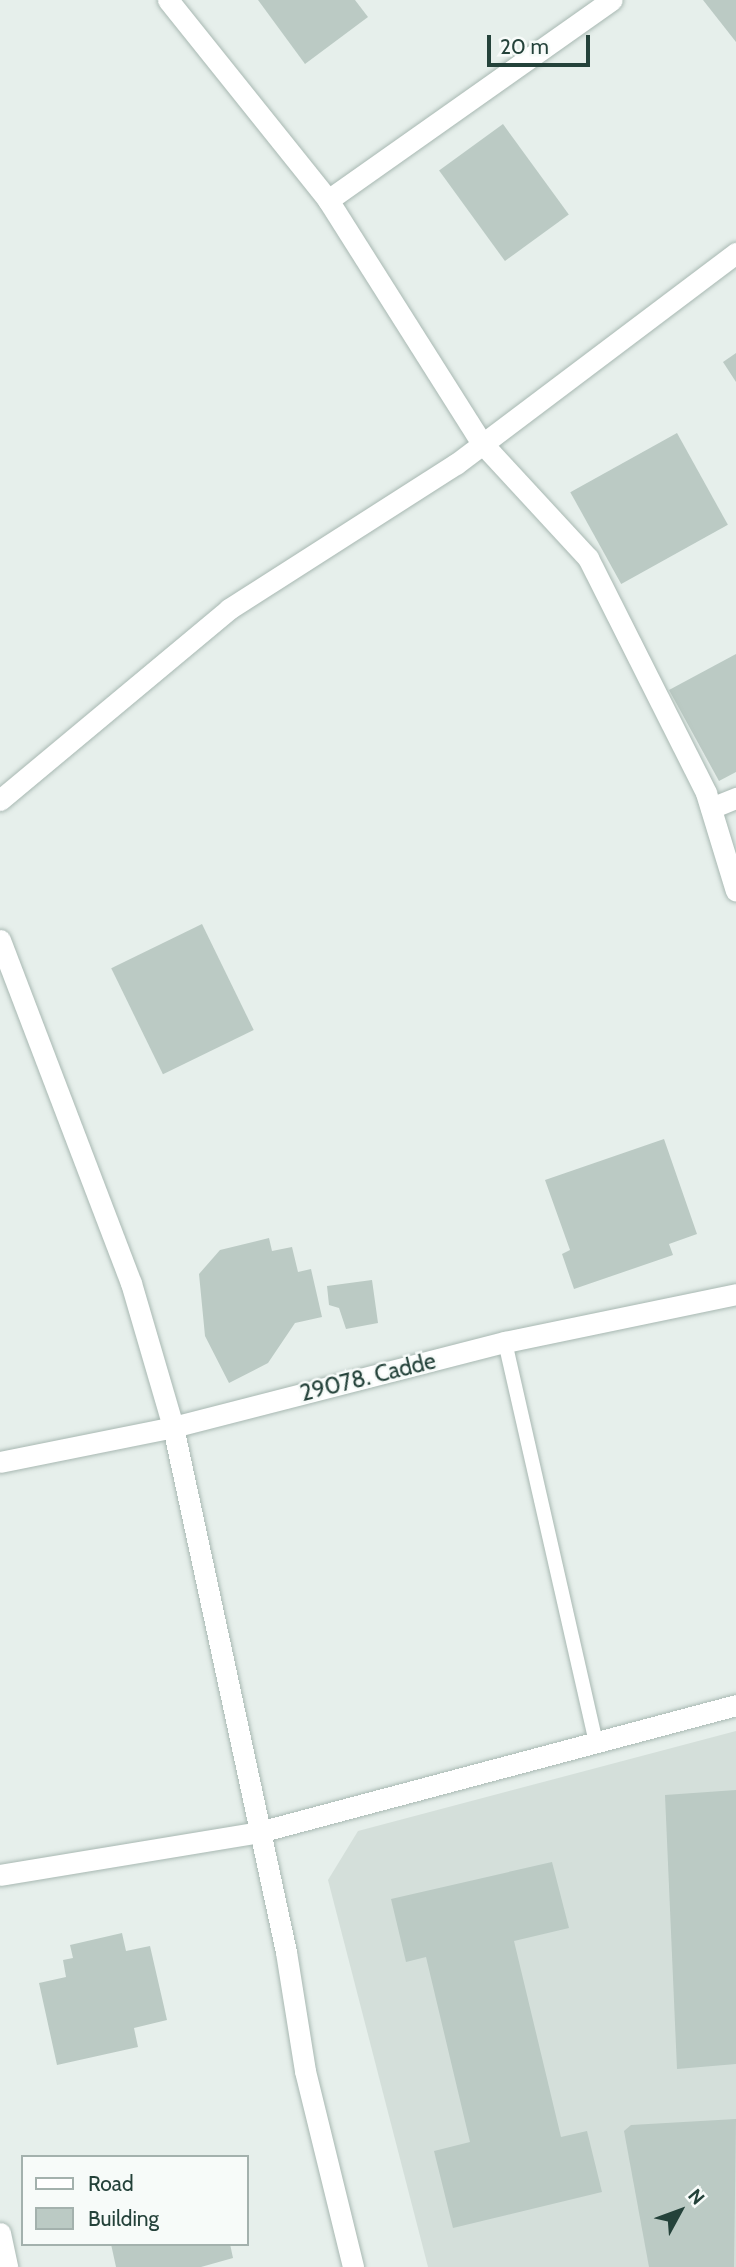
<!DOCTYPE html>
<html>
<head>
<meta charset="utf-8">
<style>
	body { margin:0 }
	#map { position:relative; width:736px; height:2267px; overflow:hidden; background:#e6efeb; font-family:Cabin,sans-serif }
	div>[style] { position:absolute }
	.built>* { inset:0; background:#d4dfda }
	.building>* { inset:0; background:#bbcac4; transform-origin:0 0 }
	.roads { filter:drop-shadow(0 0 2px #a8b8b2) drop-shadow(0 0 2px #a8b8b2) }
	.lane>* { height:14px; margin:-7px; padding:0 7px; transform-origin:7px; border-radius:7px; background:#fff }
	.street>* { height:21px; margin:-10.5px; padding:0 10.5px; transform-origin:10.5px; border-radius:10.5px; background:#fff }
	span { translate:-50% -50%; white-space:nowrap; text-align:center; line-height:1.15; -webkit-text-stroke:5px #f7fbf9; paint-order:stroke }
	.street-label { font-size:23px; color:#24423a }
	.legend { position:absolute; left:21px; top:2155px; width:228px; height:91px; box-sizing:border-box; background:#f7fbf9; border:2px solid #a3b1ad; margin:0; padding:9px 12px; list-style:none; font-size:21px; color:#24423a }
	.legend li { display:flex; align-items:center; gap:14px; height:35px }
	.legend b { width:35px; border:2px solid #a3b1ad }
	.north { position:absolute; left:645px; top:2176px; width:70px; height:70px; -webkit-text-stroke:5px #f7fbf9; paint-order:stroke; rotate:49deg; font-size:19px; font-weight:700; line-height:28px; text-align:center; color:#24423a }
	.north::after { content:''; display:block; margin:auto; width:24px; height:32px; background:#24423a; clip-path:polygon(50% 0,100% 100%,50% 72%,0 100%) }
	.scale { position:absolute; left:487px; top:35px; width:103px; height:32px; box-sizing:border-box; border:4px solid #24423a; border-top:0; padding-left:9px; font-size:21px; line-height:24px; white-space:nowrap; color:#24423a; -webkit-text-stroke:5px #f7fbf9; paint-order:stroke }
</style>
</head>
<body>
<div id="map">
	<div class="built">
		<i style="clip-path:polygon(736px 1731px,736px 2267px,428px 2267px,328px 1880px,358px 1831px)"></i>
	</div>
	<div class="building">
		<i style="clip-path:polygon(258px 0,355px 0,368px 17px,305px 64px)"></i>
		<i style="clip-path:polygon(703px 0,736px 0,736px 42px)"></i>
		<i style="left:503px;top:124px;width:112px;height:79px;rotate:54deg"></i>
		<i style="clip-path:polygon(736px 353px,736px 382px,723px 362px)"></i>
		<i style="left:677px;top:433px;width:105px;height:122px;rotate:61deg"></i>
		<i style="clip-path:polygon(736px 654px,736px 772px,719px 781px,669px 690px)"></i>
		<i style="left:202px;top:924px;width:118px;height:101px;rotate:64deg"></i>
		<i style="clip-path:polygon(664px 1139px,697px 1234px,669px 1244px,673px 1255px,574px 1289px,562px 1254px,570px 1250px,545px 1180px)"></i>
		<i style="clip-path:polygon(269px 1238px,272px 1251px,292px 1247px,298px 1272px,311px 1269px,322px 1317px,295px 1323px,268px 1363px,229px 1383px,205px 1336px,199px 1274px,220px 1250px)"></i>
		<i style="clip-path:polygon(372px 1280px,378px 1323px,346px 1329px,339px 1308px,329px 1305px,327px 1286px)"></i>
		<i style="clip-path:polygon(736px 1790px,736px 2064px,677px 2069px,665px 1795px)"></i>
		<i style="clip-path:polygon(552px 1862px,569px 1928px,514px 1941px,561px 2137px,587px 2131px,602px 2192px,453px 2228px,434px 2151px,470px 2142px,426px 1957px,406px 1962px,391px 1899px)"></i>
		<i style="clip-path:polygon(122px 1933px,126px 1951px,150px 1946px,167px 2020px,134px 2028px,138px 2047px,57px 2065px,39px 1983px,66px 1977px,63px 1960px,73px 1958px,70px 1945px)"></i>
		<i style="clip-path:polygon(736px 2119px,734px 2267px,649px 2267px,624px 2131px,631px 2125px)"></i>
		<i style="clip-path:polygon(111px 2244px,230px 2244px,233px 2258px,201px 2267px,116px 2267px)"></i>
	</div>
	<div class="roads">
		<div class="lane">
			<i style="left:505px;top:1342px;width:412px;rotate:77.2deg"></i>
		</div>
		<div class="street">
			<i style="left:168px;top:0;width:256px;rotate:51.3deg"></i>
			<i style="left:328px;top:200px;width:286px;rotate:57.7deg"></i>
			<i style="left:481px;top:442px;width:158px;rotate:47.3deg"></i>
			<i style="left:588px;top:558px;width:263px;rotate:63.3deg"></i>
			<i style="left:706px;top:793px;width:102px;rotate:73deg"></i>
			<i style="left:328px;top:200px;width:347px;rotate:-35.2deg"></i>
			<i style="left:0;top:800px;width:298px;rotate:-39.8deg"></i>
			<i style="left:229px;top:609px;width:269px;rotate:-32.6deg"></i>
			<i style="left:456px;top:464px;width:351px;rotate:-37deg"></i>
			<i style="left:711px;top:808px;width:27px;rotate:-22deg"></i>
			<i style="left:0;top:940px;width:367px;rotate:69.1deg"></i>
			<i style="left:131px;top:1283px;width:150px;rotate:73.7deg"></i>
			<i style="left:173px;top:1427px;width:537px;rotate:77.85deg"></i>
			<i style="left:286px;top:1952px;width:121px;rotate:80.9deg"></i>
			<i style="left:305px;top:2071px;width:202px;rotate:76.2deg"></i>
			<i style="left:0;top:1462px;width:177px;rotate:-11.4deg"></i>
			<i style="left:173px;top:1427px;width:343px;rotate:-14.4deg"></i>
			<i style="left:505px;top:1342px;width:236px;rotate:-11.7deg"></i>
			<i style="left:0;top:1875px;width:263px;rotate:-9.4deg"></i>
			<i style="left:259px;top:1832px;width:494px;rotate:-14.9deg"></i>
			<i style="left:0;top:2233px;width:35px;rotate:78deg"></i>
		</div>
	</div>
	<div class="street-label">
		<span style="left:368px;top:1377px;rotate:-14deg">29078. Cadde</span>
	</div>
	<ul class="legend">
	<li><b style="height:9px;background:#fff"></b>Road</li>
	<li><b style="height:19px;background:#bbcac4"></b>Building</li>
	</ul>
	<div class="north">N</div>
	<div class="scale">20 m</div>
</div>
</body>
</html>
